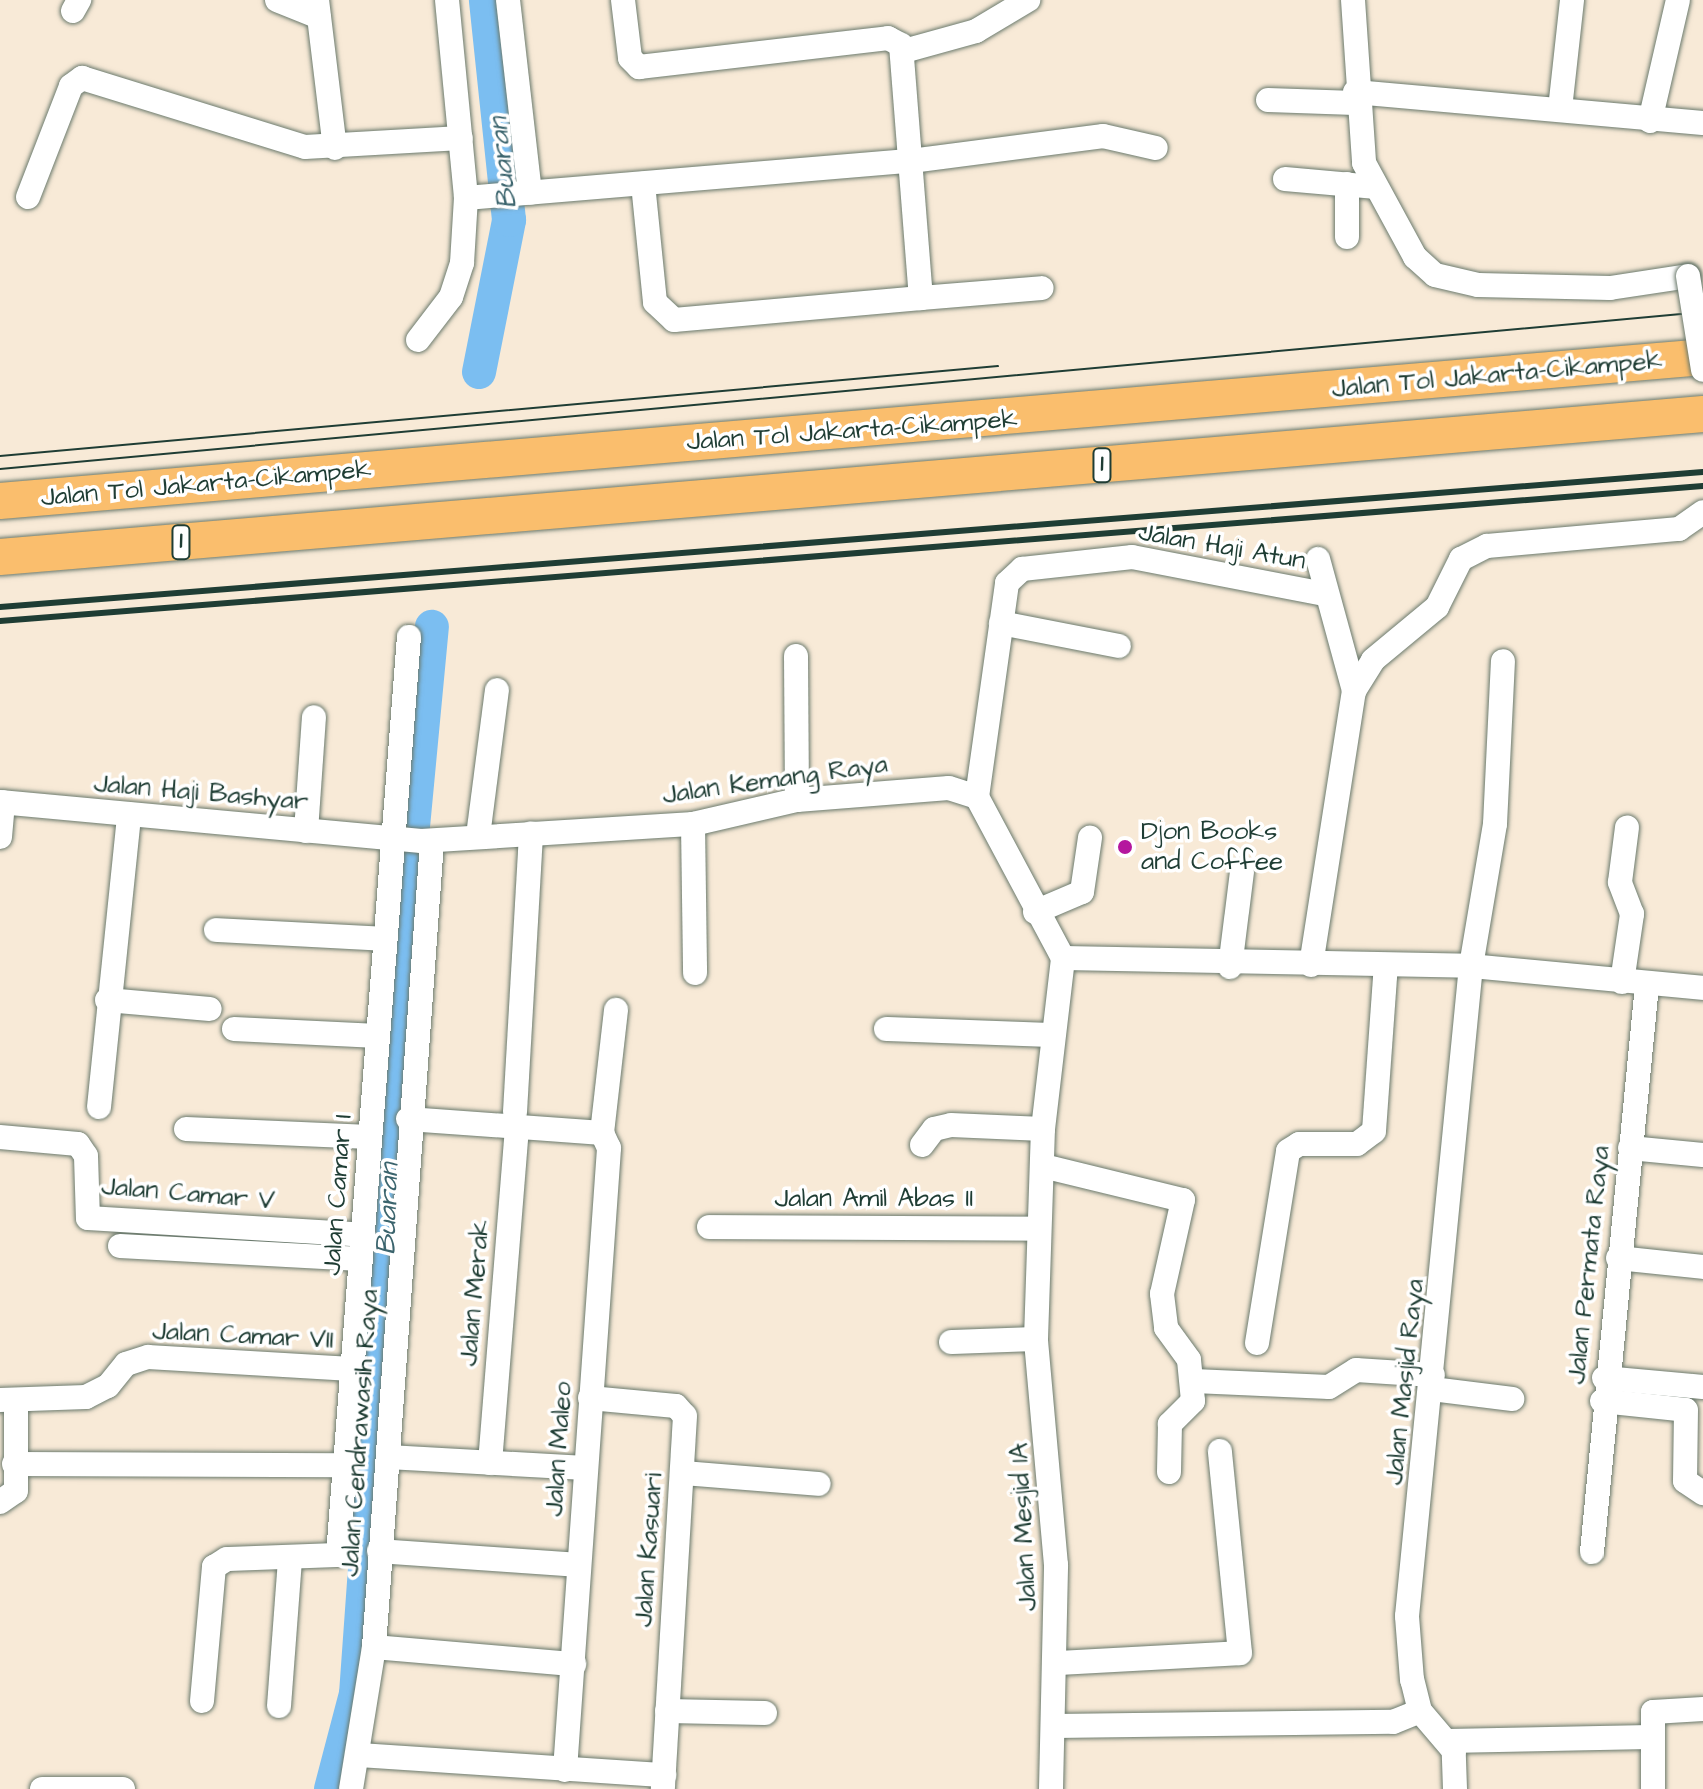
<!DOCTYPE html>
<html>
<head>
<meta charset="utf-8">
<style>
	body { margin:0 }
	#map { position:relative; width:1703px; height:1789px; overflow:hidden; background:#f8ead7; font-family:"Architects Daughter",sans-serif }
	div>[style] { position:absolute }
	.river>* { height:34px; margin:-17px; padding:0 17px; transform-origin:17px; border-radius:17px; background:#7bbef1 }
	.roads { filter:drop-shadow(0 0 2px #6b7a6d) drop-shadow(0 0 2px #6b7a6d) }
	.minor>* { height:24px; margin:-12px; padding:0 12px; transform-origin:12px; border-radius:12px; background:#fff }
	.highway>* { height:36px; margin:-18px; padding:0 18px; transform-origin:18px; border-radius:18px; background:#fabe6d }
	.tram>* { height:2px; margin:-1px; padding:0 1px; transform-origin:1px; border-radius:1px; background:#1f3d34 }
	.rail>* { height:6px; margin:-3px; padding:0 3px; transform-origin:3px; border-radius:3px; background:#1f3d34 }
	.bridges { filter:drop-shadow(0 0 2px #6b7a6d) drop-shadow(0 0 2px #6b7a6d) }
	.minor-bridge>* { height:24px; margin:-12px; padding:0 12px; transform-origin:12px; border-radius:12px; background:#fff }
	.dots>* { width:22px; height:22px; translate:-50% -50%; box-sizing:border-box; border:4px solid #fff; border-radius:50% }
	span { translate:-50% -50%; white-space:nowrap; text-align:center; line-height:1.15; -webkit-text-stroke:7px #fff; paint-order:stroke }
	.shield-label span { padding:2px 6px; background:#fff; border:2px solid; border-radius:6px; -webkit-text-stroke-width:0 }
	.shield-label { font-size:24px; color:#1f3d34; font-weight:700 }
	.street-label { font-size:26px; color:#1f3d34 }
	.poi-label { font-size:26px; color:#1f3d34 }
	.left { translate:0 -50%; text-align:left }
	.water-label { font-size:28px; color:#3b646d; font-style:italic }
</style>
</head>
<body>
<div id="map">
	<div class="river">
		<i style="left:479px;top:372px;width:155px;rotate:-78.8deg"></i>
		<i style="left:509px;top:220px;width:221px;rotate:-96deg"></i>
		<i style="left:331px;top:1789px;width:98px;rotate:-75.3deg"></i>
		<i style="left:356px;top:1694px;width:402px;rotate:-85.9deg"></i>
		<i style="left:385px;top:1293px;width:276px;rotate:-87.9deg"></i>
		<i style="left:395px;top:1017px;width:392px;rotate:-84.6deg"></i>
	</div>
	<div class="roads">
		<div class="minor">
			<i style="left:277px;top:0;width:45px;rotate:22deg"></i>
			<i style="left:317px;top:0;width:149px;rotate:83.1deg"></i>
			<i style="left:447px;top:0;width:199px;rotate:84.5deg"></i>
			<i style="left:466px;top:198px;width:447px;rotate:-4.8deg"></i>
			<i style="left:911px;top:161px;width:194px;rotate:-7.4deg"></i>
			<i style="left:1103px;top:136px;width:54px;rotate:12.8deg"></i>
			<i style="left:508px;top:0;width:194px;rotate:83.5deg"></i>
			<i style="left:623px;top:0;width:58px;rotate:83.1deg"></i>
			<i style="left:630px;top:58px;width:13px;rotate:45deg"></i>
			<i style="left:639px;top:67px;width:251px;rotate:-6.6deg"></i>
			<i style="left:888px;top:38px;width:15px;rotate:28deg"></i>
			<i style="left:901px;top:45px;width:254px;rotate:85.5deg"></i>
			<i style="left:921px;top:298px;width:248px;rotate:174.9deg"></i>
			<i style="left:674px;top:320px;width:26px;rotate:-137deg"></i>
			<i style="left:655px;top:302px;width:119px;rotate:-95.8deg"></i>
			<i style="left:1353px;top:0;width:163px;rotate:86.1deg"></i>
			<i style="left:1364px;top:163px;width:107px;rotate:61.5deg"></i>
			<i style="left:1415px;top:257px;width:27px;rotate:42deg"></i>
			<i style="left:1435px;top:275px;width:44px;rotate:13.1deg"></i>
			<i style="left:1478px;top:285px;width:132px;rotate:1.3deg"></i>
			<i style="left:1610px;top:288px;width:79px;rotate:-8.7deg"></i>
			<i style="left:73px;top:11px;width:13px;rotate:-61deg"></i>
			<i style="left:904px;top:51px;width:75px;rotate:-15.5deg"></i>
			<i style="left:976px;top:31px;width:61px;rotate:-30.8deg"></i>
			<i style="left:1355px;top:92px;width:349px;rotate:5.1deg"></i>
			<i style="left:1268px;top:100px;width:87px;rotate:2deg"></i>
			<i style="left:1560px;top:109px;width:110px;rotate:-83.7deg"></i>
			<i style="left:1650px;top:121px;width:124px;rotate:-77deg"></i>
			<i style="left:1285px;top:179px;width:89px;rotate:5.1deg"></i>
			<i style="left:28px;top:197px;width:119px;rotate:-68.8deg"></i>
			<i style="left:71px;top:86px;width:14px;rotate:-36deg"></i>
			<i style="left:82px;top:78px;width:233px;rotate:17.2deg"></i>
			<i style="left:305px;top:147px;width:156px;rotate:-3.3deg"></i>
			<i style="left:1347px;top:237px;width:53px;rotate:-90deg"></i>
			<i style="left:921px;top:298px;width:121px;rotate:-4.7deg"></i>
			<i style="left:418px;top:340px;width:54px;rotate:-52.5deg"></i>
			<i style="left:451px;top:297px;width:36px;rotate:-72deg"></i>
			<i style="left:462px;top:263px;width:65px;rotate:-86.5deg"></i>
			<i style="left:1318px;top:559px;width:137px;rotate:74.7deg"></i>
			<i style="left:1001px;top:623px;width:120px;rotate:11deg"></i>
			<i style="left:796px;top:656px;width:144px;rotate:89.6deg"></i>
			<i style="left:977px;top:797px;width:216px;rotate:-82deg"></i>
			<i style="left:1007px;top:583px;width:21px;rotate:-43deg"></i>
			<i style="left:1022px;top:569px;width:111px;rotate:-6.2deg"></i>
			<i style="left:1132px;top:557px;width:197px;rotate:10.9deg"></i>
			<i style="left:0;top:802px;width:423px;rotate:5.3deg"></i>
			<i style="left:421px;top:841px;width:273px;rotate:-3.6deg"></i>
			<i style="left:693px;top:824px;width:107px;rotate:-13deg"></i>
			<i style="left:797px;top:800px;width:152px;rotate:-4.5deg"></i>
			<i style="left:949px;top:788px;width:29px;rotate:18deg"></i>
			<i style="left:977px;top:797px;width:183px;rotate:61.9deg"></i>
			<i style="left:1063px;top:958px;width:408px;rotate:1.1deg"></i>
			<i style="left:1471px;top:966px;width:233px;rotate:5.4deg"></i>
			<i style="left:693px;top:824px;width:149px;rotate:89.2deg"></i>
			<i style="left:306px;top:831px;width:114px;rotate:-86deg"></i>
			<i style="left:478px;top:836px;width:147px;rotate:-82.6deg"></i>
			<i style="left:0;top:837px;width:35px;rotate:-85deg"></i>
			<i style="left:1035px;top:912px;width:51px;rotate:-23.1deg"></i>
			<i style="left:1082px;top:892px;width:55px;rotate:-81.6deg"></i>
			<i style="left:216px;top:930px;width:169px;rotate:3deg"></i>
			<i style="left:1311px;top:965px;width:277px;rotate:-81.1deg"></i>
			<i style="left:1354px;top:691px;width:36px;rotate:-58deg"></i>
			<i style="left:1373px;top:660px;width:83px;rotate:-39.6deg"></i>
			<i style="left:1437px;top:607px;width:54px;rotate:-63.4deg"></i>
			<i style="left:1461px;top:559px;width:29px;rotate:-27deg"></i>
			<i style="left:1487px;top:546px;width:193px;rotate:-5.1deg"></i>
			<i style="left:1679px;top:529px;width:29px;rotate:-35deg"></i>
			<i style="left:1230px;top:967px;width:96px;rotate:-82.8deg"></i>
			<i style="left:1622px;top:982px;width:69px;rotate:-81.6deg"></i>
			<i style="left:1632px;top:914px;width:34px;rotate:-111deg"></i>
			<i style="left:1620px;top:882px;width:55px;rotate:-82.7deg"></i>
			<i style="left:107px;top:1000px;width:103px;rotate:5deg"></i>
			<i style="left:234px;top:1029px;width:144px;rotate:2.8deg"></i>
			<i style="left:886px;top:1029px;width:166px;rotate:2.1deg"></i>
			<i style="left:99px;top:1107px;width:294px;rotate:-84.1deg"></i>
			<i style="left:515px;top:1112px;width:279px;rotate:-86.7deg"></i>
			<i style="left:408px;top:1119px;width:195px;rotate:4.1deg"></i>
			<i style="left:186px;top:1129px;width:184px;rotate:2.5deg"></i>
			<i style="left:602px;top:1133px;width:124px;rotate:-83.5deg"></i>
			<i style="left:0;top:1137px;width:78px;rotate:5.1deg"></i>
			<i style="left:78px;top:1144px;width:14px;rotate:56deg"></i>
			<i style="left:86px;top:1156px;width:62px;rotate:88.2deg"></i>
			<i style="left:88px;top:1218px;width:276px;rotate:3.5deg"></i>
			<i style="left:922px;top:1145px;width:20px;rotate:-53deg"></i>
			<i style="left:934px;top:1129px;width:17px;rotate:-13deg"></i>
			<i style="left:951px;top:1125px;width:92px;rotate:2.5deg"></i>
			<i style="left:1630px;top:1148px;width:73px;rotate:5.5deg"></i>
			<i style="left:1043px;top:1166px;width:144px;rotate:13.7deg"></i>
			<i style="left:1183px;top:1200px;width:96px;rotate:102.6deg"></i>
			<i style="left:1162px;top:1294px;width:34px;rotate:83deg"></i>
			<i style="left:1166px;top:1328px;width:39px;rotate:54deg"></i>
			<i style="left:1189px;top:1360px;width:41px;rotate:84.4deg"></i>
			<i style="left:1193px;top:1401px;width:33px;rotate:135deg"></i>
			<i style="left:1170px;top:1424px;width:48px;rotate:91.2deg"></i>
			<i style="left:709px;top:1227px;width:329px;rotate:0.3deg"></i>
			<i style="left:120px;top:1246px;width:241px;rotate:3.1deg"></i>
			<i style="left:1618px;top:1258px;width:85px;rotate:6deg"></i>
			<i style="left:951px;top:1342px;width:85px;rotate:-2deg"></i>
			<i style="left:1257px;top:1343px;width:194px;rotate:-80.8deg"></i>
			<i style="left:1288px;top:1151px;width:13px;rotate:-32deg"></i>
			<i style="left:1299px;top:1144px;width:58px"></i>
			<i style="left:1357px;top:1144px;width:21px;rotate:-37deg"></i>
			<i style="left:1374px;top:1131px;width:166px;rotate:-85.9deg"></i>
			<i style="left:1604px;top:1378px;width:99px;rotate:5.2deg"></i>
			<i style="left:1194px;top:1381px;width:135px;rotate:2.5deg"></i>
			<i style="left:1329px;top:1387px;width:32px;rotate:-32deg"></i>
			<i style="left:1356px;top:1370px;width:77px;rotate:3.7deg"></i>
			<i style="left:1432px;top:1389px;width:81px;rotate:7.1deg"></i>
			<i style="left:590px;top:1398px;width:86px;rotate:5.3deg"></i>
			<i style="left:676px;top:1406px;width:13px;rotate:48deg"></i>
			<i style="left:685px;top:1416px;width:374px;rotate:93.4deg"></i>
			<i style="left:0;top:1400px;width:86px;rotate:-2deg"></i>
			<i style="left:86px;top:1397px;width:25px;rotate:-27deg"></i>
			<i style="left:108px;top:1386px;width:28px;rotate:-51deg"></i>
			<i style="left:126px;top:1364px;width:23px;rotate:-18deg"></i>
			<i style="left:148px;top:1357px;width:204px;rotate:3.4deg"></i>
			<i style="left:1602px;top:1401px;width:84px;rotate:6.1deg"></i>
			<i style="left:1686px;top:1410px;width:71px;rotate:90.8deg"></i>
			<i style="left:1685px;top:1481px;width:22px;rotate:34deg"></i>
			<i style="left:388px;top:1457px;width:198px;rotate:3.2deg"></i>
			<i style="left:490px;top:1463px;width:336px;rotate:-85.4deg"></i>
			<i style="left:14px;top:1464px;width:331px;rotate:0.2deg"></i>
			<i style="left:683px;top:1473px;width:136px;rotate:4.6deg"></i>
			<i style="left:0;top:1502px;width:19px;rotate:-35deg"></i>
			<i style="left:16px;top:1491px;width:90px;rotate:-90deg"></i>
			<i style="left:379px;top:1551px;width:200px;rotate:4deg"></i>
			<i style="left:1592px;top:1552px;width:570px;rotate:-84.46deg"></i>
			<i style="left:374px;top:1647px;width:201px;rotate:4.9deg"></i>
			<i style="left:1057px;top:1663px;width:183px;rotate:-3.1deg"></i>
			<i style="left:1240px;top:1653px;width:203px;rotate:-95.7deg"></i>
			<i style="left:202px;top:1701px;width:135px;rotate:-84.9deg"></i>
			<i style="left:214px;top:1567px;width:15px;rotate:-32deg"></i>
			<i style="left:227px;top:1559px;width:111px;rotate:-2.1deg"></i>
			<i style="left:338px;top:1555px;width:921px;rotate:-85.58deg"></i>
			<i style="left:279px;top:1706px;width:147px;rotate:-85.7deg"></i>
			<i style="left:667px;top:1711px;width:98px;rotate:1.2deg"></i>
			<i style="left:1055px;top:1726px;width:338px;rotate:-0.7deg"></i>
			<i style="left:1393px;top:1722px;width:29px;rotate:-22deg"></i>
			<i style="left:1448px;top:1741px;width:202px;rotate:-1.1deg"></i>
			<i style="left:360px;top:1755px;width:305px;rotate:3.8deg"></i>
			<i style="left:565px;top:1770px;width:624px;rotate:-85.95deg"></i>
			<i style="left:609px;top:1148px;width:17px;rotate:-115deg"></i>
			<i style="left:42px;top:1789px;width:81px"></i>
			<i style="left:351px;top:1789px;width:144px;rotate:-80.8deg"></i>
			<i style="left:374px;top:1647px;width:808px;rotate:-85.88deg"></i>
			<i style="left:1051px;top:1789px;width:224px;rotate:-88.7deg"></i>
			<i style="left:1056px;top:1565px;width:227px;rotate:-95.1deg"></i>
			<i style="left:1036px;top:1339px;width:210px;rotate:-88.1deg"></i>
			<i style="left:1043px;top:1129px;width:172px;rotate:-83.3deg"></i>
			<i style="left:1455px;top:1789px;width:38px;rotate:-92deg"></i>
			<i style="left:1454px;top:1751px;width:52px;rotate:-130.4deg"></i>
			<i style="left:1420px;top:1711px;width:32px;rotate:-104deg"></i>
			<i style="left:1412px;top:1680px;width:64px;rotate:-94.5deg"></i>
			<i style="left:1407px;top:1616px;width:653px;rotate:-84.38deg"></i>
			<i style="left:1471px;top:966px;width:144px;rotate:-80.4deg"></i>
			<i style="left:1495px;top:824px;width:163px;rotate:-87.2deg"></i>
			<i style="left:1653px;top:1789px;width:77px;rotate:-90deg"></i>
			<i style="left:1653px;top:1712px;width:50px;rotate:-3.4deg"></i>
		</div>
		<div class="highway">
			<i style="left:0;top:501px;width:1709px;rotate:-4.83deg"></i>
			<i style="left:0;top:557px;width:1709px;rotate:-4.8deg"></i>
		</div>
	</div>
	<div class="tram">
		<i style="left:0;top:456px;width:1002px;rotate:-5.15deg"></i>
		<i style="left:0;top:469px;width:1710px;rotate:-5.27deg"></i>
	</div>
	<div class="rail">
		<i style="left:0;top:607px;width:1708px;rotate:-4.53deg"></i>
		<i style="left:0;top:621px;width:1708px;rotate:-4.53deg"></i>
	</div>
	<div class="bridges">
		<div class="minor-bridge">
			<i style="left:1688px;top:276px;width:95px;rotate:80.9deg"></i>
		</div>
	</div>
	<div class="dots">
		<i style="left:1125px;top:847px;background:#b5179e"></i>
	</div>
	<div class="shield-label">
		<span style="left:1102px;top:465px">1</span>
		<span style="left:181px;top:542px">1</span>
	</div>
	<div class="street-label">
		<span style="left:1497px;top:375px;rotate:-5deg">Jalan Tol Jakarta–Cikampek</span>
		<span style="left:852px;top:431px;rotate:-4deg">Jalan Tol Jakarta–Cikampek</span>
		<span style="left:206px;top:484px;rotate:-5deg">Jalan Tol Jakarta–Cikampek</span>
		<span style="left:1222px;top:547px;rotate:10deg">Jalan Haji Atun</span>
		<span style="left:775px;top:780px;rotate:-8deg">Jalan Kemang Raya</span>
		<span style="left:201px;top:793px;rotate:5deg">Jalan Haji Bashyar</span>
		<span style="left:188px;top:1194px;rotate:5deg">Jalan Camar V</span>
		<span style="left:338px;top:1195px;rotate:-86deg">Jalan Camar I</span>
		<span style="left:874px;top:1199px">Jalan Amil Abas II</span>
		<span style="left:1589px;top:1265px;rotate:-84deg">Jalan Permata Raya</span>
		<span style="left:475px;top:1293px;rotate:-85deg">Jalan Merak</span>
		<span style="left:243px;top:1336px;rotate:3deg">Jalan Camar VII</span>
		<span style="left:1405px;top:1382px;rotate:-84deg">Jalan Masjid Raya</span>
		<span style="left:360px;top:1433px;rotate:-86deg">Jalan Cendrawasih Raya</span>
		<span style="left:559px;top:1449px;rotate:-86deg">Jalan Maleo</span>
		<span style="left:1024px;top:1527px;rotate:-93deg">Jalan Mesjid 1A</span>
		<span style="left:649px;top:1550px;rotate:-86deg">Jalan Kasuari</span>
	</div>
	<div class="poi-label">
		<span class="left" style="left:1141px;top:847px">Djon Books<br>and Coffee</span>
	</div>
	<div class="water-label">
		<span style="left:503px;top:163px;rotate:-96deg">Buaran</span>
		<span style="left:388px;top:1209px;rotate:-88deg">Buaran</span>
	</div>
</div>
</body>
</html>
